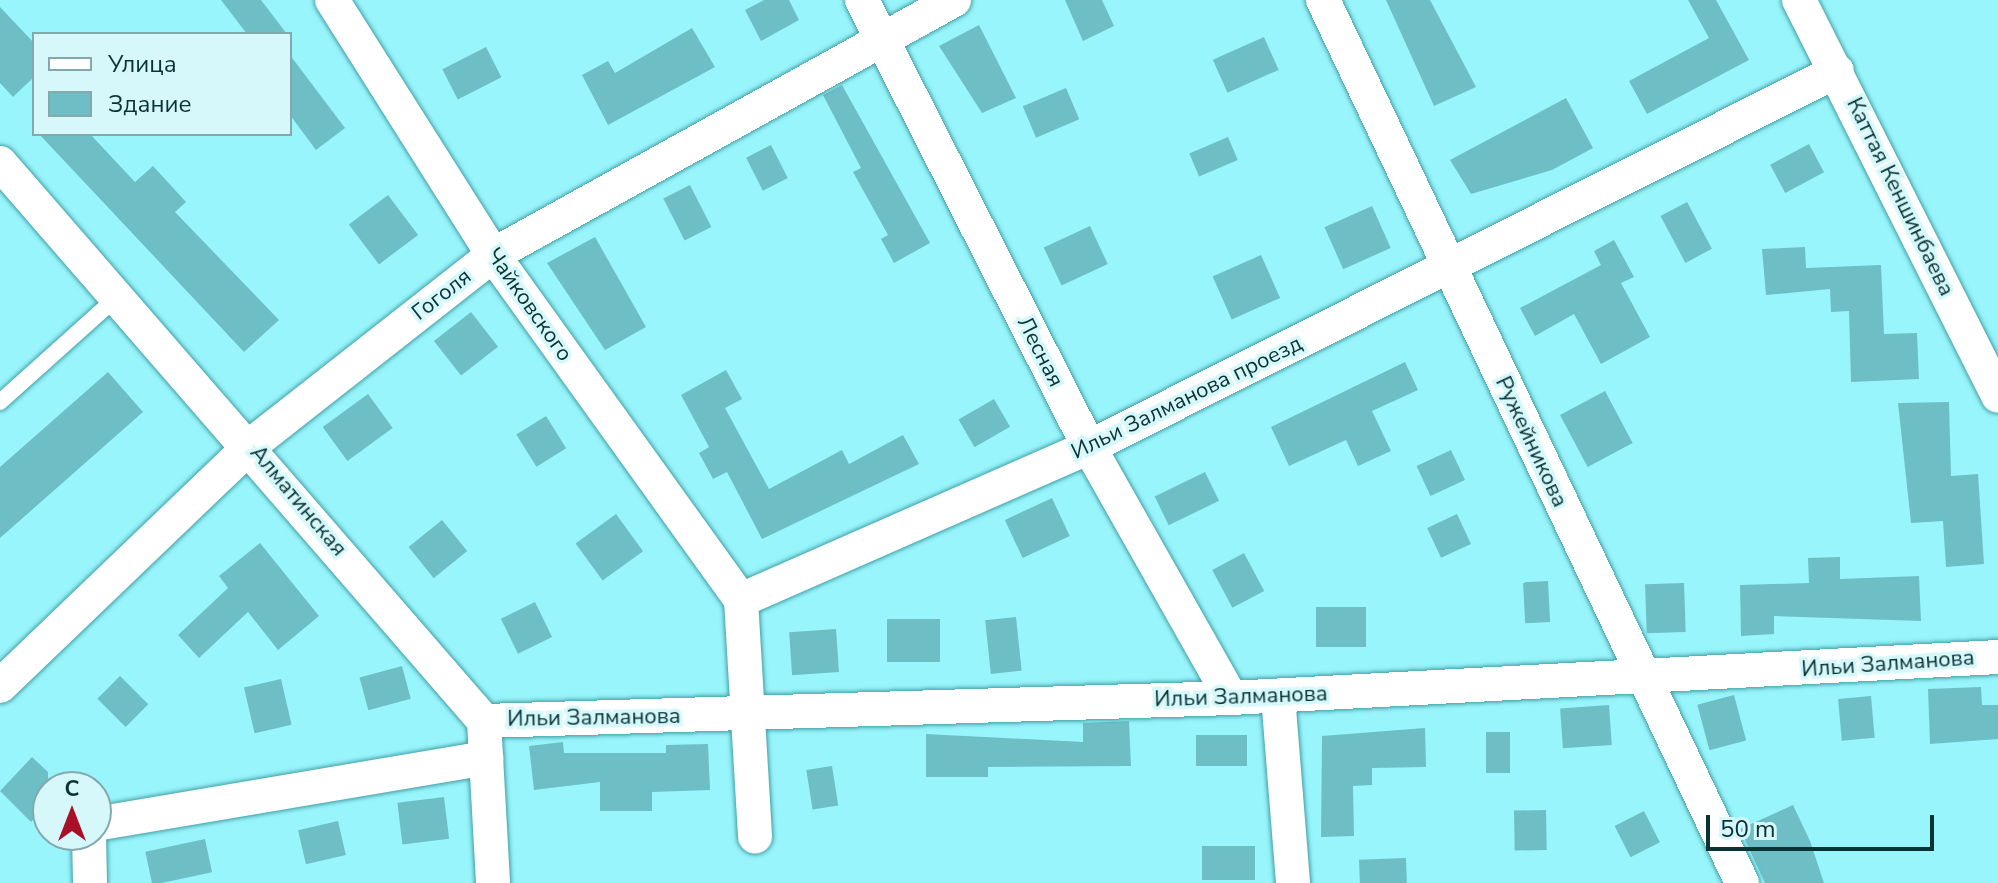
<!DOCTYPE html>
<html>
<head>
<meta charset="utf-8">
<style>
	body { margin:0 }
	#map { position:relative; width:1998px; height:883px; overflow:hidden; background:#99f5fc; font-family:"Nunito Sans",sans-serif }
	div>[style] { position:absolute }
	.building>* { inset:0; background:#6dbfc5; transform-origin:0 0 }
	.roads { filter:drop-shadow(0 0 2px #419fa6) drop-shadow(0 0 2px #419fa6) }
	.service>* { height:16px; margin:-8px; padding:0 8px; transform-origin:8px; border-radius:8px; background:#fff }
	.minor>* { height:34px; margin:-17px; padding:0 17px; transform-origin:17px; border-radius:17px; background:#fff }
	span { translate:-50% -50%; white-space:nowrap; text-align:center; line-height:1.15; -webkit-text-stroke:7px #d6f8fb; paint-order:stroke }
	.street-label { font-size:22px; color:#093335 }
	.legend { position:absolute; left:32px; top:32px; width:260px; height:104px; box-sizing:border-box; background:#d6f8fb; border:2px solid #84a9ac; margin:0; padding:10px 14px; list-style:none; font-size:24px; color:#093335 }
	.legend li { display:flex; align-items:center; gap:16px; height:40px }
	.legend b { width:40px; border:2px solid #84a9ac }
	.north { position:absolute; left:32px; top:771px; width:80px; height:80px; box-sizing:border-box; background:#d6f8fb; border:2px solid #84a9ac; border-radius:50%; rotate:0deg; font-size:22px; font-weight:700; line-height:32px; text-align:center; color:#093335 }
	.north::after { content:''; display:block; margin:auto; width:28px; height:36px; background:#a81027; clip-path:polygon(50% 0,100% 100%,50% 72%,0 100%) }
	.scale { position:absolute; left:1706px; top:815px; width:228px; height:36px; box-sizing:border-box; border:4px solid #093335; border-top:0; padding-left:10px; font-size:24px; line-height:28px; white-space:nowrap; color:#093335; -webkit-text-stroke:6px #d6f8fb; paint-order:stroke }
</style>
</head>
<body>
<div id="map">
	<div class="building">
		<i style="clip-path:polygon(221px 0,261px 0,287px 34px,247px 34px)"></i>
		<i style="clip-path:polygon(764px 0,789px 0,799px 20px,761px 41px,745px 10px)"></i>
		<i style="clip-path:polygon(1065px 0,1102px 0,1114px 26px,1083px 41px)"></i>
		<i style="clip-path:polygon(1386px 0,1430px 0,1476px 87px,1434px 106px)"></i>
		<i style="clip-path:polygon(1688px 0,1716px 0,1749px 60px,1647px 114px,1629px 81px,1709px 38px)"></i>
		<i style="clip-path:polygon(0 7px,34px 43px,34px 77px,13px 97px,0 83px)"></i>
		<i style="clip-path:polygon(979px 25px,1016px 98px,982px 113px,939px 46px)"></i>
		<i style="clip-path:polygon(692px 28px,715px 67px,608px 125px,582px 75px,608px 61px,615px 73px)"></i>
		<i style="left:1264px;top:37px;width:36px;height:56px;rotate:66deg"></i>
		<i style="left:486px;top:47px;width:34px;height:49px;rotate:63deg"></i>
		<i style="clip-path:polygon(290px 55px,345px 128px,316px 150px,290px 115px)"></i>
		<i style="clip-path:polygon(842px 85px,930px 243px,894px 263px,881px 239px,888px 235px,853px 172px,861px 168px,823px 95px)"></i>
		<i style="left:1066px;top:88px;width:34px;height:47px;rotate:67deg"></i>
		<i style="clip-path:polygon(1566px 98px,1593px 148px,1552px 170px,1471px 194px,1450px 160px)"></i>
		<i style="clip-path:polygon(39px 134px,90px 134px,135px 182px,153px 166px,186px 202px,175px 212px,279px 320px,244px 352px)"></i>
		<i style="left:1228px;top:137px;width:25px;height:42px;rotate:67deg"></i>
		<i style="left:1809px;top:144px;width:32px;height:44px;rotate:62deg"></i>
		<i style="left:771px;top:145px;width:37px;height:28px;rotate:63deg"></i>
		<i style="left:690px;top:185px;width:47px;height:30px;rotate:63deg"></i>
		<i style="left:388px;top:195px;width:50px;height:49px;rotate:53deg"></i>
		<i style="left:1687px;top:202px;width:53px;height:30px;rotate:62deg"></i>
		<i style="left:1372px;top:206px;width:46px;height:52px;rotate:66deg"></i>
		<i style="left:1090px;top:226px;width:42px;height:51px;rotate:65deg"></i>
		<i style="clip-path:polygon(595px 237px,646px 327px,605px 350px,547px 263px)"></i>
		<i style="clip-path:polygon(1614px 240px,1634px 277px,1621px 283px,1650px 337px,1601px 364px,1574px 314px,1535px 336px,1520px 308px,1601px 265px,1594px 251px)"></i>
		<i style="clip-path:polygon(1805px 247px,1806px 268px,1881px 265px,1884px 334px,1917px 333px,1919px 379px,1851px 382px,1849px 311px,1831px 312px,1830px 289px,1766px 295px,1762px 249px)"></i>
		<i style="left:1261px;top:255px;width:47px;height:53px;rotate:66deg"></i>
		<i style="left:471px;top:312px;width:44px;height:47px;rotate:52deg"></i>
		<i style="clip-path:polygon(1405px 362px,1418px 390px,1372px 411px,1391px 451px,1358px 466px,1346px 440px,1289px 466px,1271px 427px)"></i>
		<i style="clip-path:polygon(726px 370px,742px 399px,725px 408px,769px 489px,842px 450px,849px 464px,903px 435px,919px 464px,762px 539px,727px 472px,713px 479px,699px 453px,709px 447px,681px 395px)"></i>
		<i style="clip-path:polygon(108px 372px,143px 412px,0 538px,0 467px)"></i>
		<i style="left:1605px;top:391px;width:59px;height:51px;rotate:62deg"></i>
		<i style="left:368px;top:394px;width:42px;height:56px;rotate:54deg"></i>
		<i style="left:994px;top:399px;width:32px;height:41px;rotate:60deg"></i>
		<i style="clip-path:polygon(1949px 402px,1951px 476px,1978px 474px,1984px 564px,1946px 567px,1943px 521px,1911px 523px,1898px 403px)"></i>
		<i style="left:546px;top:416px;width:38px;height:35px;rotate:58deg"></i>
		<i style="left:1451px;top:450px;width:33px;height:38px;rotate:65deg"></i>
		<i style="left:1205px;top:472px;width:32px;height:56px;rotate:64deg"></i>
		<i style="left:1052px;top:498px;width:42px;height:52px;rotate:65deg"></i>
		<i style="left:616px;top:514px;width:46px;height:50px;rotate:54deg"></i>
		<i style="left:1457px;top:514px;width:33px;height:33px;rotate:65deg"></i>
		<i style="left:442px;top:520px;width:40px;height:43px;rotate:51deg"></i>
		<i style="clip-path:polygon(260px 543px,319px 616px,278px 650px,248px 612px,199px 658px,178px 635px,228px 588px,219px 576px)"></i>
		<i style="left:1244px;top:553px;width:43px;height:36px;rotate:62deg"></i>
		<i style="clip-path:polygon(1840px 557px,1840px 579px,1919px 576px,1921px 621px,1774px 616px,1774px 634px,1741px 636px,1740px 585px,1809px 583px,1808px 558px)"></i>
		<i style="left:1548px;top:581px;width:41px;height:25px;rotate:87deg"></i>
		<i style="left:1684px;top:583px;width:49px;height:39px;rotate:88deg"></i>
		<i style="left:535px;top:602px;width:39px;height:38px;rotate:64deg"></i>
		<i style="left:1316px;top:607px;width:50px;height:40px"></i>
		<i style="left:1016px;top:617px;width:54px;height:31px;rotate:84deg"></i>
		<i style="left:940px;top:619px;width:43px;height:53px;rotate:90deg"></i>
		<i style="left:836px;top:629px;width:43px;height:47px;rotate:86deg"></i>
		<i style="left:402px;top:666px;width:34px;height:44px;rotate:75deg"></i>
		<i style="left:120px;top:676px;width:40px;height:32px;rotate:45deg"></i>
		<i style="left:281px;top:679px;width:47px;height:38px;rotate:77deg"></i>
		<i style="clip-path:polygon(1981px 687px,1982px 705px,1998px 705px,1998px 739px,1930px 744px,1928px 689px)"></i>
		<i style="left:1734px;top:695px;width:47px;height:38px;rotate:75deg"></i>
		<i style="left:1871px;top:696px;width:42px;height:33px;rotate:85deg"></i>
		<i style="left:1609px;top:705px;width:40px;height:49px;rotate:86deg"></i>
		<i style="clip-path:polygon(1129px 721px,1131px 766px,988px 767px,988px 777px,926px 777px,926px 734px,1083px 742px,1083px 723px)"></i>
		<i style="clip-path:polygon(1425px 728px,1426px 767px,1372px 768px,1372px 785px,1353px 786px,1354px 836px,1321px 837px,1322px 736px)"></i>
		<i style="left:1510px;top:732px;width:41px;height:24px;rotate:90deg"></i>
		<i style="left:1196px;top:735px;width:51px;height:31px"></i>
		<i style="clip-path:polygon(563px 742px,564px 753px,666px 753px,666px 745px,708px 744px,710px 790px,652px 792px,652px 811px,600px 811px,600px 782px,534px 790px,529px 746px)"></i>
		<i style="clip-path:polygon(32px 757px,48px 772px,48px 804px,31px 822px,0 791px)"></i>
		<i style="left:832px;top:766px;width:40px;height:26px;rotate:81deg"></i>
		<i style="left:444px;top:797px;width:42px;height:47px;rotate:83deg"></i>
		<i style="clip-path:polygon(1793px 805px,1810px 841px,1824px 883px,1765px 883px,1740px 829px)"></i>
		<i style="left:1546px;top:810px;width:40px;height:32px;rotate:89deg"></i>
		<i style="left:1644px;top:811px;width:35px;height:33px;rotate:63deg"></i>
		<i style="left:338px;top:821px;width:35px;height:41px;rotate:77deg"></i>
		<i style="left:205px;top:839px;width:34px;height:61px;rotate:78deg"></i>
		<i style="left:1255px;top:846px;width:34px;height:53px;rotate:90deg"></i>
		<i style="left:1406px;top:858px;width:25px;height:47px;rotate:88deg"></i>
	</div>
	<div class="roads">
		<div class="service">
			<i style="left:0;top:402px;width:159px;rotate:-41.9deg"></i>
		</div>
		<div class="minor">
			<i style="left:332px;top:0;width:302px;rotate:57.7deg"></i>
			<i style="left:493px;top:255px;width:425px;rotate:54.3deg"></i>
			<i style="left:862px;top:0;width:501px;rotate:63.08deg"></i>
			<i style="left:1089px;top:447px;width:288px;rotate:60.5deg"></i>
			<i style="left:1323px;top:0;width:977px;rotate:64.61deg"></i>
			<i style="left:1799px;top:0;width:443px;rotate:63.3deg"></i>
			<i style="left:0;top:163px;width:739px;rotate:49.06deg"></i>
			<i style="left:484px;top:721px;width:162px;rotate:86.8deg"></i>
			<i style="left:741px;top:600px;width:380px;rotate:-23.7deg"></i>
			<i style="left:1089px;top:447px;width:837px;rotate:-26.69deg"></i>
			<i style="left:741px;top:600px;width:237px;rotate:86.6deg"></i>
			<i style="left:0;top:686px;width:348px;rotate:-43.8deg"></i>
			<i style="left:251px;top:445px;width:308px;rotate:-38.1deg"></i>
			<i style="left:493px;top:255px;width:527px;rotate:-28.95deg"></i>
			<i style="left:1278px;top:696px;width:188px;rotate:85.4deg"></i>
			<i style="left:484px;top:721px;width:747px;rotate:-1.76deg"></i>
			<i style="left:1231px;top:698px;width:768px;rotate:-3.06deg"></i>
			<i style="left:96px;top:824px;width:396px;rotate:-9.6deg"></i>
			<i style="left:89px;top:835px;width:48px;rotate:88.8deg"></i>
		</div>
	</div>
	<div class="street-label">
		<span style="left:1900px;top:197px;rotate:64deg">Каттая Кеншинбаева</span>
		<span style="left:442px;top:295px;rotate:-38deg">Гоголя</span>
		<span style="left:529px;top:305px;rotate:55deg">Чайковского</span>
		<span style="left:1040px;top:352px;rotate:63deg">Лесная</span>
		<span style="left:1187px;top:398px;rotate:-26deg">Ильи Залманова проезд</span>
		<span style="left:1531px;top:442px;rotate:65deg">Ружейникова</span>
		<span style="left:298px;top:501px;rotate:50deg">Алматинская</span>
		<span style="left:1888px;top:664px;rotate:-4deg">Ильи Залманова</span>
		<span style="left:1241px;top:697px;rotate:-2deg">Ильи Залманова</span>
		<span style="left:594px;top:718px;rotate:-1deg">Ильи Залманова</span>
	</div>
	<ul class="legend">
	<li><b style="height:10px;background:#fff"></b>Улица</li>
	<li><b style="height:22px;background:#6dbfc5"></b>Здание</li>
	</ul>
	<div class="north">С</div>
	<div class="scale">50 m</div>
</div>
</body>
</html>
